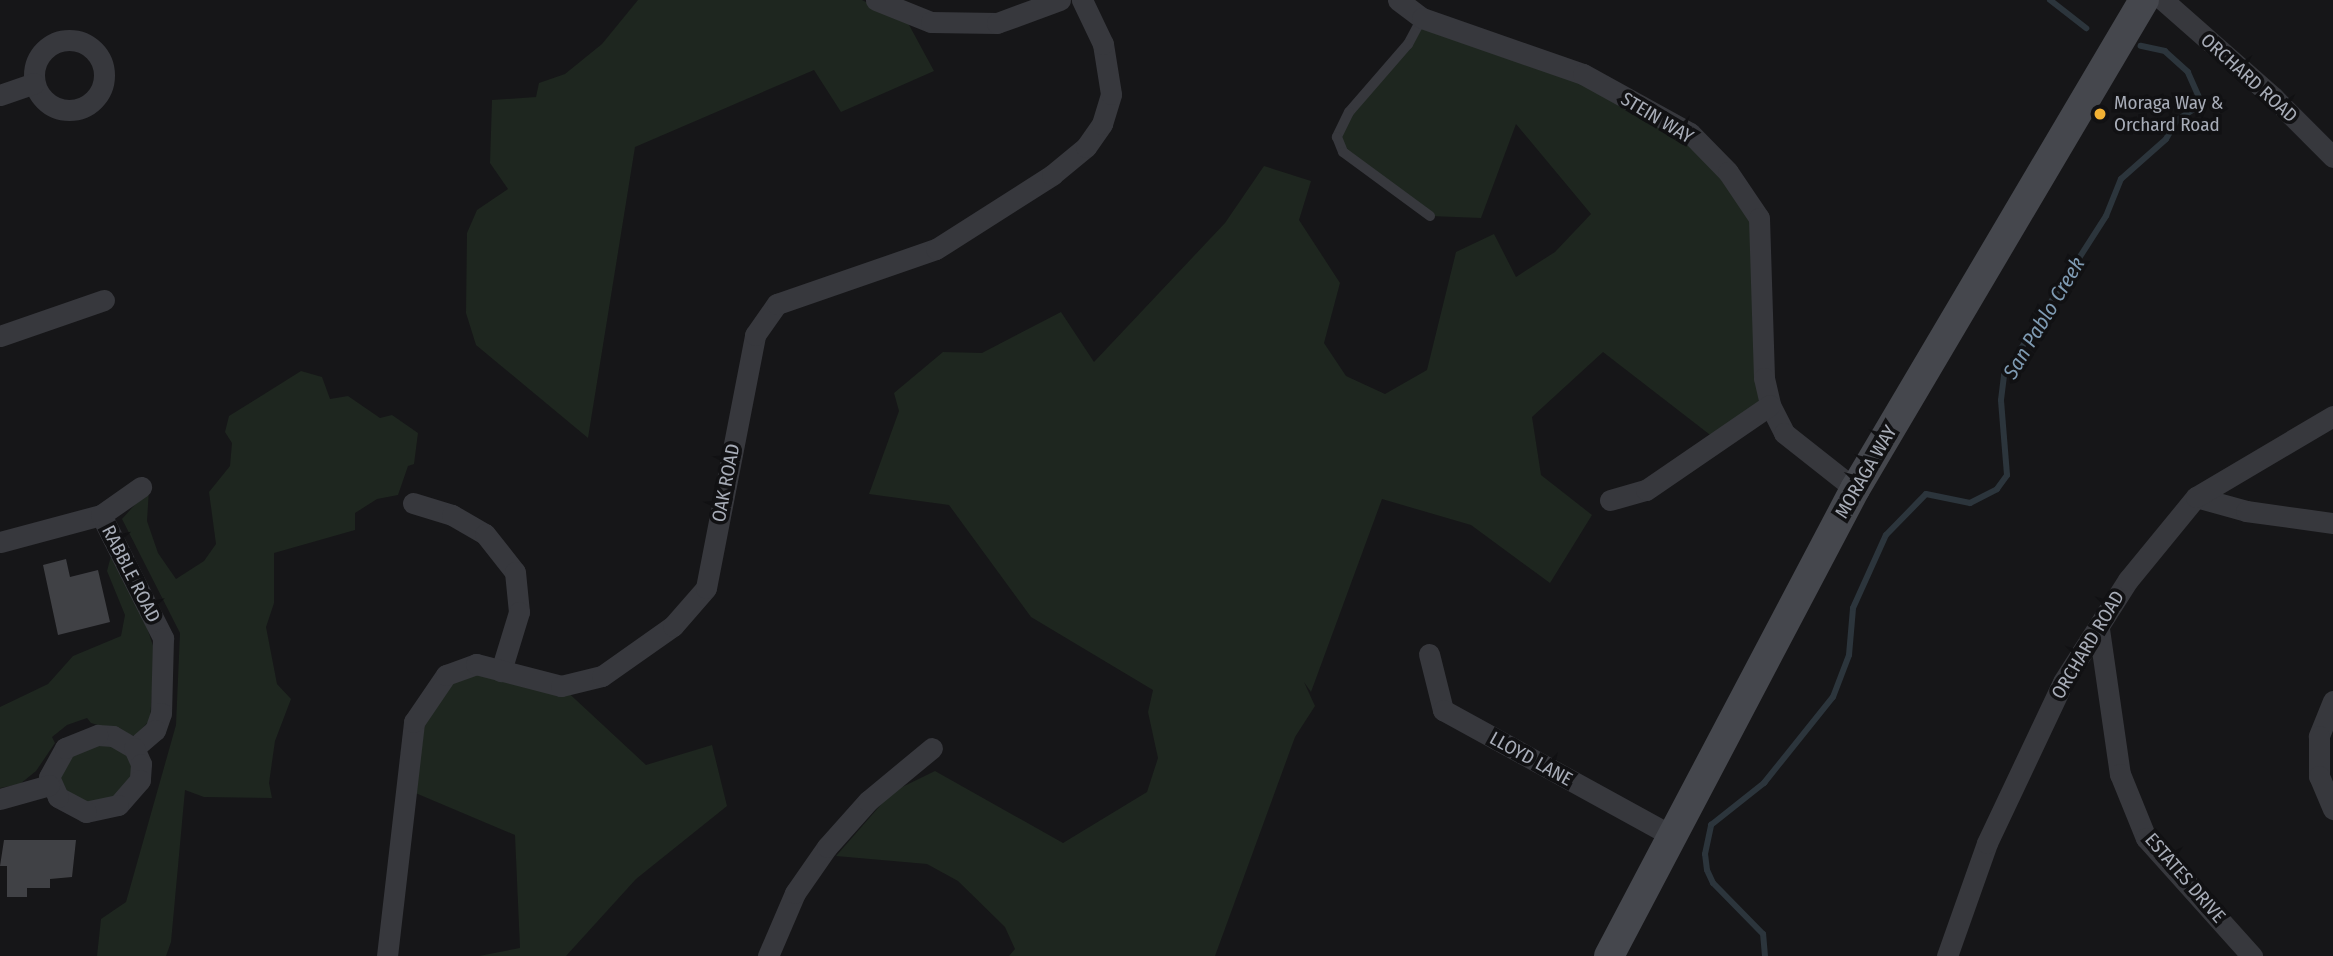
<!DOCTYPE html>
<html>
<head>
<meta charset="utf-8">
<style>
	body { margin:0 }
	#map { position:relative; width:2333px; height:956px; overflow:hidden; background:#161618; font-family:"Fira Sans Condensed",sans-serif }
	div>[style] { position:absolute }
	.green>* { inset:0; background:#1e261f }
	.stream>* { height:6px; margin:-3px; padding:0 3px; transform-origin:3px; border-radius:3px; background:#2c353c }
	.building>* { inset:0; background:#404145 }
	.lane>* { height:10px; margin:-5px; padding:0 5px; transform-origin:5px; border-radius:5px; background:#37383d }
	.street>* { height:21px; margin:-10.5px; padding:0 10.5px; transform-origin:10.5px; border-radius:10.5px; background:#37383d }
	.street>.ring { margin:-10.5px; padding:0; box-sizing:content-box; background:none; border:21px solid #37383d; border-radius:50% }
	.secondary>* { height:30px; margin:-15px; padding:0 15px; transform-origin:15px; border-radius:15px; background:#45474d }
	.dots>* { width:19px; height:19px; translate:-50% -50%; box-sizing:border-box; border:4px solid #111113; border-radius:50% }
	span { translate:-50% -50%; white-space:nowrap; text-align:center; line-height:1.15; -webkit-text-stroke:7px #111113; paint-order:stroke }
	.street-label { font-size:19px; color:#a8adb8 }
	.poi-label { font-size:19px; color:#a8adb8 }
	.left { translate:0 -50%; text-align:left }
	.water-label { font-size:21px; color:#7f9bb3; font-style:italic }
</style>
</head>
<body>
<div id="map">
	<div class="green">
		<i style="clip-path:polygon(638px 0,862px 0,908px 23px,934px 71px,841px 112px,814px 70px,635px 147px,588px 438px,476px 345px,466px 313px,467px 233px,477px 210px,508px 189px,490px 163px,492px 100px,536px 97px,539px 83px,565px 74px,602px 44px)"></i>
		<i style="clip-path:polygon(1422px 18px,1460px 29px,1690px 133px,1759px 218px,1770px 405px,1718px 441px,1603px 352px,1532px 417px,1541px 475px,1592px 515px,1550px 583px,1471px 525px,1382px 499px,1311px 692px,1304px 682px,1315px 706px,1295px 737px,1215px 956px,1009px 956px,1015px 949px,1005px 927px,958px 881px,927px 864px,836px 856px,892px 792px,935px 771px,1063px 843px,1147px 792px,1158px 758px,1148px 712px,1153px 690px,1031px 617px,949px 505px,869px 494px,899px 411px,894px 393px,943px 352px,982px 353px,1061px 312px,1094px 362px,1225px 223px,1264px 166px,1311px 181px,1299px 220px,1340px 283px,1324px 343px,1346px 376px,1385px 394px,1427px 370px,1456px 252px,1494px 234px,1516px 277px,1555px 252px,1591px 214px,1516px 124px,1481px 218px,1430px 216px,1343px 152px,1337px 137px)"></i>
		<i style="clip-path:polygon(301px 371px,322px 377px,330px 399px,348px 396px,380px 418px,392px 415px,418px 433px,414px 464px,408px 466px,398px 495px,377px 499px,355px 513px,355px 530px,274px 553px,274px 603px,266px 627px,277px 684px,291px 699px,275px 741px,269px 783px,272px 798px,204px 797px,185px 790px,171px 942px,166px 956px,97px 956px,101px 919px,126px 902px,176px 725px,180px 633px,122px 519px,149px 489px,147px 521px,158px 553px,176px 579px,204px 561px,216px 544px,209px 492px,230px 466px,232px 443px,225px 432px,229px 416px)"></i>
		<i style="clip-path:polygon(111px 556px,141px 609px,155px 652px,150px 720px,135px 736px,91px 723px,87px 718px,67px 725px,52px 737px,55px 743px,36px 771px,20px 784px,0 788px,0 707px,48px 684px,73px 656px,121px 636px,125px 615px,107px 571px)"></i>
		<i style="clip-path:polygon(476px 664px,561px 686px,646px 765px,712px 745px,727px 806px,636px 879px,566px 956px,479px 956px,520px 948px,515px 835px,406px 789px,414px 722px,446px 675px)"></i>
		<i style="clip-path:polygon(100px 742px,122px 747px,134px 762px,130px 781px,113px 798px,95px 803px,80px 800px,60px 786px,62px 766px,75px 750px)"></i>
	</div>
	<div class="stream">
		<i style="left:2050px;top:0;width:46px;rotate:37.9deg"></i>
		<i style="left:1765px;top:956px;width:22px;rotate:-95deg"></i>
		<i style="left:1763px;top:934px;width:71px;rotate:-134.4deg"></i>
		<i style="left:1713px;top:883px;width:14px;rotate:-115deg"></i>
		<i style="left:1707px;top:870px;width:16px;rotate:-97deg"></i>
		<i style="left:1705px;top:854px;width:30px;rotate:-78deg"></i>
		<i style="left:1711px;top:825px;width:68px;rotate:-38.4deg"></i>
		<i style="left:1764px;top:783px;width:110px;rotate:-51.3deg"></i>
		<i style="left:1833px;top:697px;width:45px;rotate:-69.1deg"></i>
		<i style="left:1849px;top:655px;width:47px;rotate:-85.1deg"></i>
		<i style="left:1853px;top:608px;width:80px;rotate:-65.7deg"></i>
		<i style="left:1886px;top:535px;width:57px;rotate:-45.7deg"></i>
		<i style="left:1926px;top:494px;width:45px;rotate:11.6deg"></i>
		<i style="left:1970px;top:503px;width:30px;rotate:-27deg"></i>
		<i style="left:1997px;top:489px;width:17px;rotate:-54deg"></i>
		<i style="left:2007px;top:475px;width:75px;rotate:-94.6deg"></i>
		<i style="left:2001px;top:400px;width:25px;rotate:-83deg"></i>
		<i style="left:2004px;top:375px;width:189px;rotate:-57.3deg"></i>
		<i style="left:2106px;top:216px;width:40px;rotate:-68deg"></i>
		<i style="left:2121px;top:179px;width:60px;rotate:-41.6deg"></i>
		<i style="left:2166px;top:139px;width:22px;rotate:-60deg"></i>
		<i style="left:2177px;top:120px;width:30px;rotate:-33deg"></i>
		<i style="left:2202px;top:104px;width:35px;rotate:-114deg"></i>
		<i style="left:2188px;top:72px;width:31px;rotate:-138deg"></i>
		<i style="left:2165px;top:51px;width:25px;rotate:-168deg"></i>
	</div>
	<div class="building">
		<i style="clip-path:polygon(66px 559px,70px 577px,98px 570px,110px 622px,58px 635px,43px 565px)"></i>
		<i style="clip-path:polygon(4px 840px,76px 840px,72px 877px,50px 879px,50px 888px,27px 888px,27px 897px,7px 897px,7px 866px,0 866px)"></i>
	</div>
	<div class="lane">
		<i style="left:1422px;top:18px;width:30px;rotate:118deg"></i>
		<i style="left:1408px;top:44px;width:90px;rotate:130.9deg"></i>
		<i style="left:1349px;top:112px;width:28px;rotate:116deg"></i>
		<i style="left:1337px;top:137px;width:16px;rotate:68deg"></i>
		<i style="left:1343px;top:152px;width:108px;rotate:36.3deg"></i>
	</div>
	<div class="street">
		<i style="left:876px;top:0;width:59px;rotate:21.8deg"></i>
		<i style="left:931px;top:22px;width:66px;rotate:0.9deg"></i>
		<i style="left:997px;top:23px;width:67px;rotate:-20.1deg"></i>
		<i style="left:1398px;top:0;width:30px;rotate:37deg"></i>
		<i style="left:1422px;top:18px;width:170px;rotate:19.2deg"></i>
		<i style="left:1583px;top:74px;width:122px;rotate:28.9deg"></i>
		<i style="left:1690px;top:133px;width:54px;rotate:45.7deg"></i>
		<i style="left:1728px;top:172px;width:55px;rotate:56deg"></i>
		<i style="left:1759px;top:218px;width:160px;rotate:88.2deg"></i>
		<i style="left:1764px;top:378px;width:28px;rotate:77deg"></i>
		<i style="left:1770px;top:405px;width:31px;rotate:63deg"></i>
		<i style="left:1784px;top:433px;width:90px;rotate:38.3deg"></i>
		<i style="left:2163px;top:0;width:147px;rotate:41.4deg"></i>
		<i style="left:2273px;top:97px;width:85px;rotate:45deg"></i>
		<i class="ring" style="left:34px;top:40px;width:49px;height:49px"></i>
		<i style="left:0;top:95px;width:36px;rotate:-19deg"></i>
		<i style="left:0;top:336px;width:110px;rotate:-19.1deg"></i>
		<i style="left:2196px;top:497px;width:52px;rotate:15.6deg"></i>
		<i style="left:2246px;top:511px;width:88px;rotate:7.9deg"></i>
		<i style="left:1610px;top:500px;width:37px;rotate:-16deg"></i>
		<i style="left:1646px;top:490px;width:150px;rotate:-34.4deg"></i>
		<i style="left:413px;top:503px;width:41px;rotate:17.1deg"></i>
		<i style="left:452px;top:515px;width:38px;rotate:30deg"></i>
		<i style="left:485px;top:534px;width:48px;rotate:51.7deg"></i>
		<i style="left:515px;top:572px;width:40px;rotate:84.3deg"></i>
		<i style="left:519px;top:612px;width:62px;rotate:107deg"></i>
		<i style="left:101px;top:515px;width:138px;rotate:63.2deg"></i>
		<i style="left:163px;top:638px;width:75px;rotate:91.5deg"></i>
		<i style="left:161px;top:713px;width:18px;rotate:109deg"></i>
		<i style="left:155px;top:730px;width:28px;rotate:139deg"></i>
		<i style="left:0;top:542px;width:105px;rotate:-15deg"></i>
		<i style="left:101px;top:515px;width:49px;rotate:-35deg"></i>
		<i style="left:2099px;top:629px;width:147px;rotate:81.8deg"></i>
		<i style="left:2120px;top:774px;width:69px;rotate:67.9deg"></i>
		<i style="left:2146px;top:838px;width:159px;rotate:48.1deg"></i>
		<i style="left:1429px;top:654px;width:58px;rotate:76deg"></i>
		<i style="left:1443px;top:710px;width:259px;rotate:28.8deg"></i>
		<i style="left:2333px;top:701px;width:38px;rotate:112deg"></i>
		<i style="left:2319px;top:736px;width:40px;rotate:90deg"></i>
		<i style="left:2319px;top:776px;width:36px;rotate:67deg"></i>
		<i style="left:98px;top:735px;width:15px;rotate:4deg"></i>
		<i style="left:113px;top:736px;width:24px;rotate:30deg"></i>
		<i style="left:134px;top:748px;width:17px;rotate:66deg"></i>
		<i style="left:141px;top:764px;width:16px;rotate:94deg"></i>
		<i style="left:140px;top:780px;width:33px;rotate:131deg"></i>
		<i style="left:118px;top:805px;width:33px;rotate:168deg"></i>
		<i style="left:86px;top:812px;width:32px;rotate:-152deg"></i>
		<i style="left:58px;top:797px;width:22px;rotate:-114deg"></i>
		<i style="left:49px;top:777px;width:33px;rotate:-61deg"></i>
		<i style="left:65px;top:748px;width:35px;rotate:-22deg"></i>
		<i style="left:0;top:799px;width:51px;rotate:-15.9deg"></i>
		<i style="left:387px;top:956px;width:236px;rotate:-83.4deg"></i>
		<i style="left:414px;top:722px;width:57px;rotate:-55.8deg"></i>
		<i style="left:446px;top:675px;width:32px;rotate:-20deg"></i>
		<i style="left:476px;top:664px;width:88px;rotate:14.5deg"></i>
		<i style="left:561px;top:686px;width:42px;rotate:-13.7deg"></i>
		<i style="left:602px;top:676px;width:87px;rotate:-35.2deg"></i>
		<i style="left:673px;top:626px;width:50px;rotate:-49deg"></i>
		<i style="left:706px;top:588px;width:258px;rotate:-79deg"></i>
		<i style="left:755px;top:335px;width:38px;rotate:-55deg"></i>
		<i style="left:777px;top:304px;width:168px;rotate:-19.1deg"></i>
		<i style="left:936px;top:249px;width:138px;rotate:-32.5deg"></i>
		<i style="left:1052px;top:175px;width:44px;rotate:-39.5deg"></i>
		<i style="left:1086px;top:147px;width:28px;rotate:-55deg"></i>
		<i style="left:1102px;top:124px;width:31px;rotate:-73deg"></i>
		<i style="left:1111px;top:94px;width:51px;rotate:-99.1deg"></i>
		<i style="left:1103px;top:44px;width:49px;rotate:-115.5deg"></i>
		<i style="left:768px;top:956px;width:69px;rotate:-66.8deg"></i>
		<i style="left:795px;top:893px;width:56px;rotate:-55.2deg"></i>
		<i style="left:827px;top:847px;width:62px;rotate:-48.3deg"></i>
		<i style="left:868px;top:801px;width:83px;rotate:-39.6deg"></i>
		<i style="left:1947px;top:956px;width:120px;rotate:-70.5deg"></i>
		<i style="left:1987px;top:843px;width:178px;rotate:-64.7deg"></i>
		<i style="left:2063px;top:682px;width:121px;rotate:-57.5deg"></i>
		<i style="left:2128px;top:580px;width:107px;rotate:-50.7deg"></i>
		<i style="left:2196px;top:497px;width:159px;rotate:-30.6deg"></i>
	</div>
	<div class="secondary">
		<i style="left:1609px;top:956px;width:528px;rotate:-62.22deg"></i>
		<i style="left:1855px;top:489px;width:568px;rotate:-59.42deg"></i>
	</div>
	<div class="dots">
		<i style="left:2100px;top:114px;background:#f2b134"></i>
	</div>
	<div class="street-label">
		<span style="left:2249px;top:78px;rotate:42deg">ORCHARD ROAD</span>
		<span style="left:1657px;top:118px;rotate:31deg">STEIN WAY</span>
		<span style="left:1866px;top:472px;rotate:-60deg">MORAGA WAY</span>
		<span style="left:726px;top:483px;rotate:-79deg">OAK ROAD</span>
		<span style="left:131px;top:574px;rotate:63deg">RABBLE ROAD</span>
		<span style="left:2088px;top:645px;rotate:-59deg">ORCHARD ROAD</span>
		<span style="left:1531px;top:759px;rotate:29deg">LLOYD LANE</span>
		<span style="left:2185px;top:878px;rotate:49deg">ESTATES DRIVE</span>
	</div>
	<div class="poi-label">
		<span class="left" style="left:2114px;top:114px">Moraga Way &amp;<br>Orchard Road</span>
	</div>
	<div class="water-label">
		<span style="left:2044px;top:318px;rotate:-59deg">San Pablo Creek</span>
	</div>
</div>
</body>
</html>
